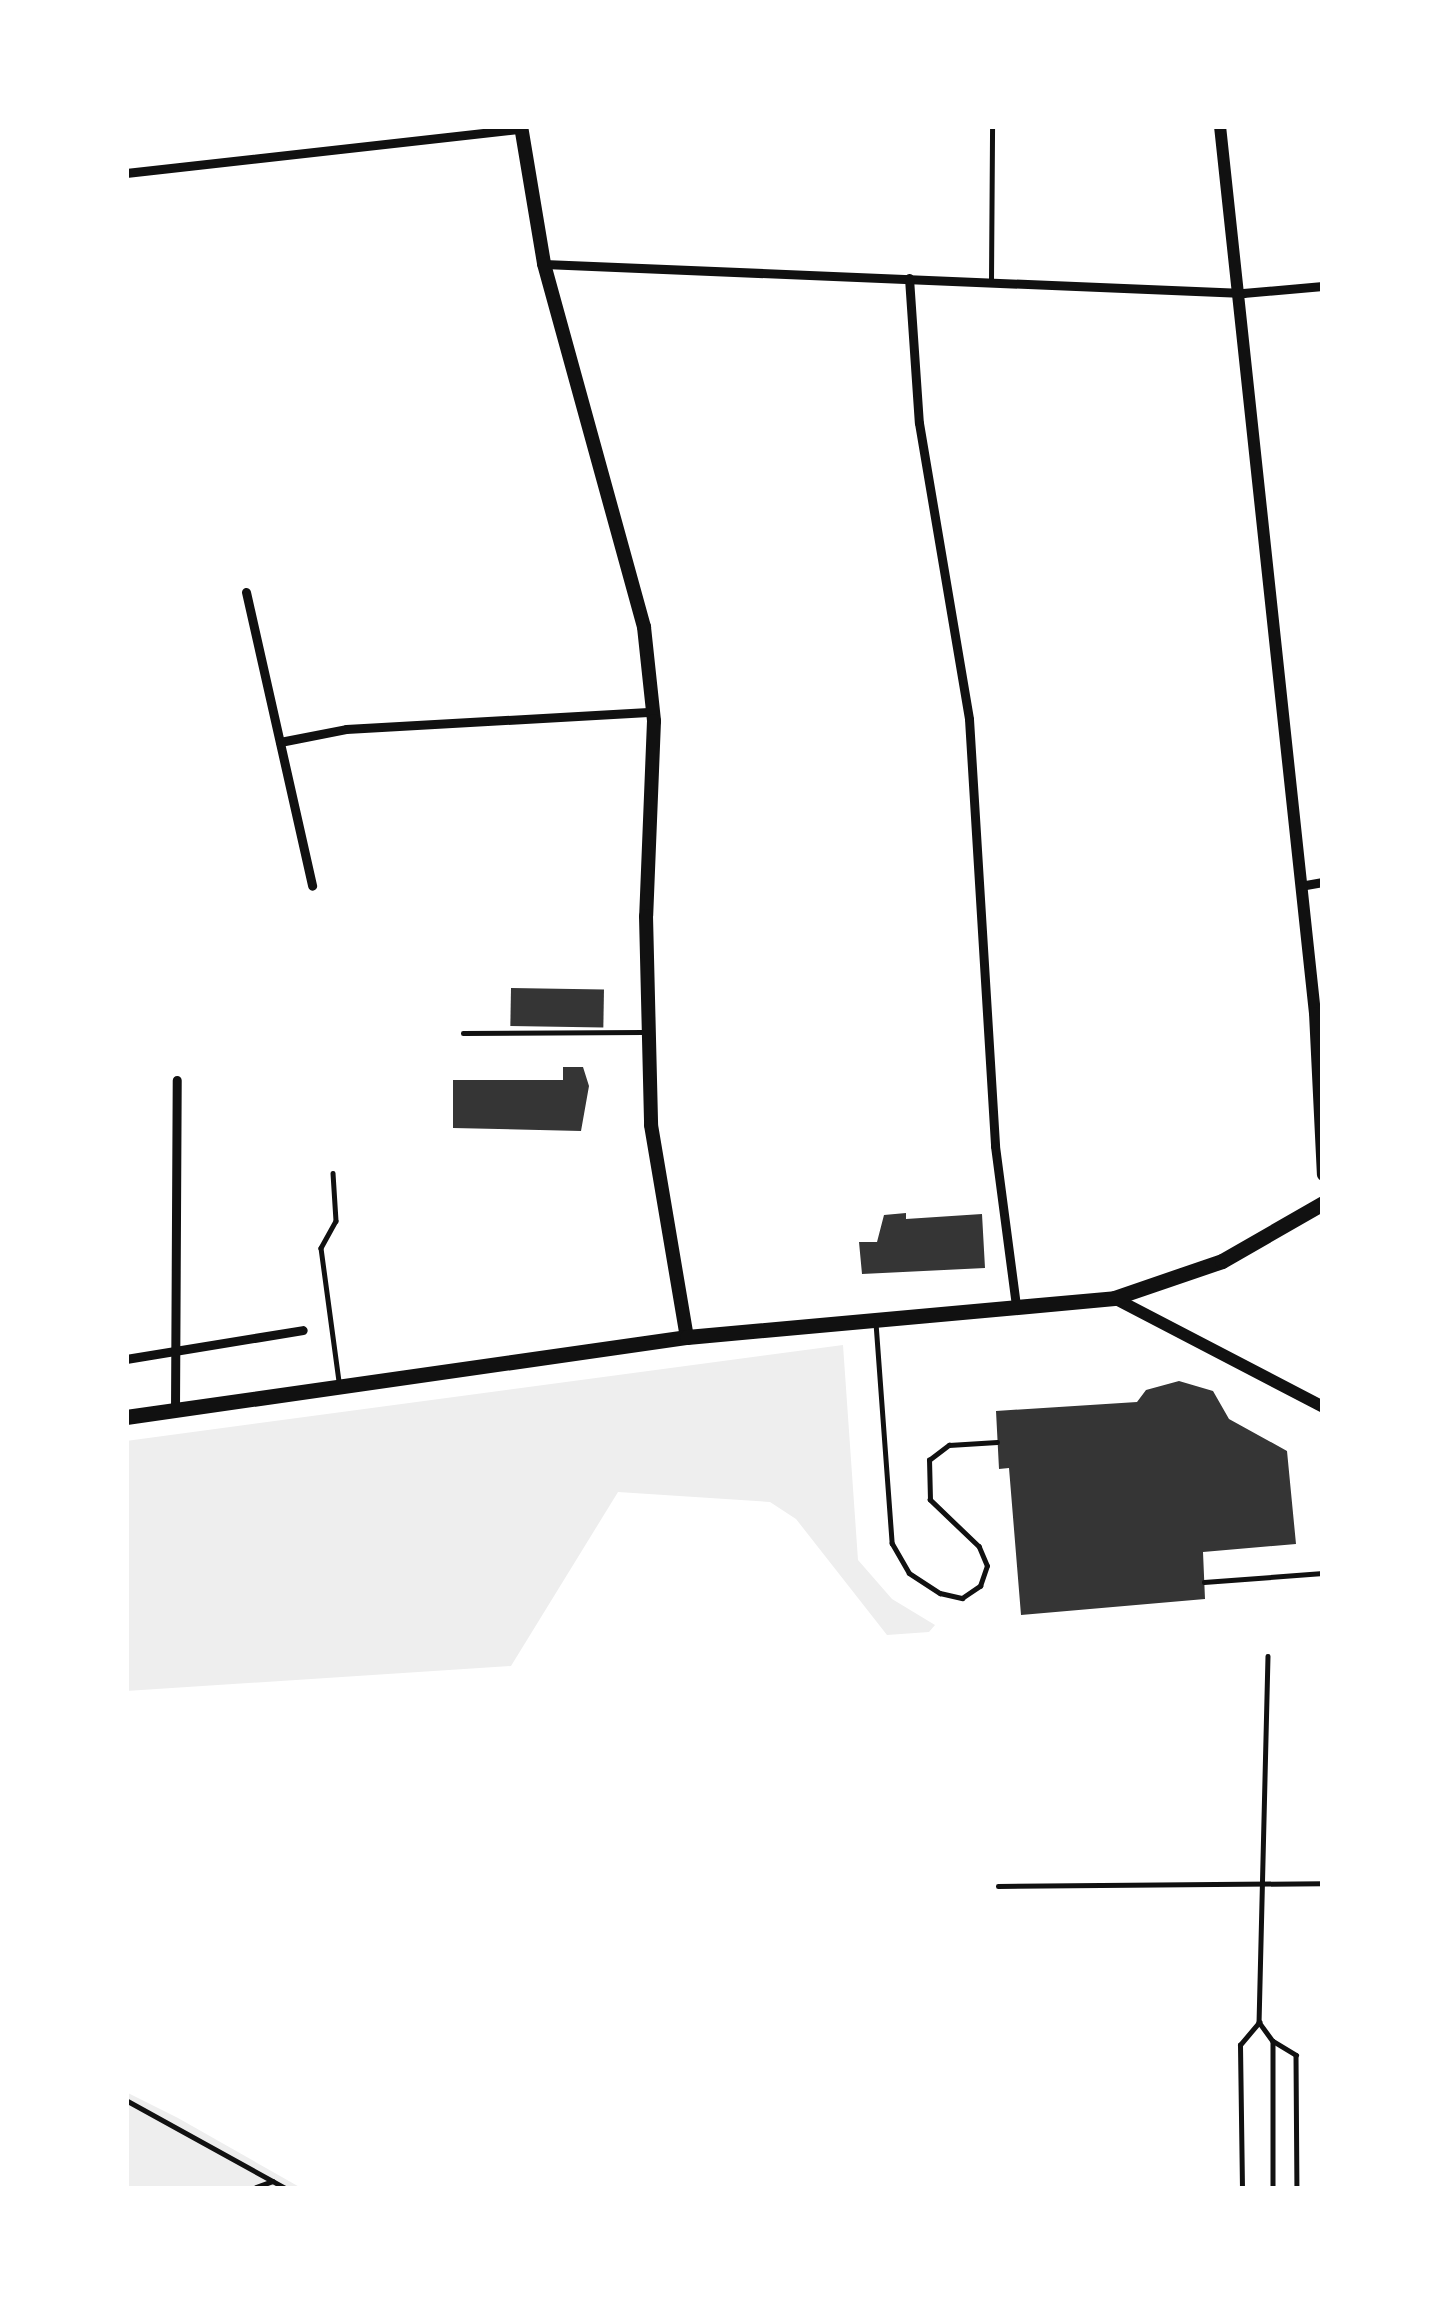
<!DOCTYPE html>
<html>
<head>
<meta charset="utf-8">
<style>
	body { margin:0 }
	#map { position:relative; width:1449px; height:2315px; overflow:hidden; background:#fff; font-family:Lato,sans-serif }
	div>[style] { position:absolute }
	.green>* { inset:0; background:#eee }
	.building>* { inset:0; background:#353535; transform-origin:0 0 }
	.path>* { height:4.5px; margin:-2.25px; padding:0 2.25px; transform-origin:2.25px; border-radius:2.25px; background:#111 }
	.service>* { height:4.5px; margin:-2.25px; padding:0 2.25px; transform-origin:2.25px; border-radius:2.25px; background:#111 }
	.minor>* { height:9px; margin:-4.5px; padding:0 4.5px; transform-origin:4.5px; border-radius:4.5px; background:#111 }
	.tertiary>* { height:12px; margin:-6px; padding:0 6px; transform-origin:6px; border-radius:6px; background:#111 }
	.secondary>* { height:14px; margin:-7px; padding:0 7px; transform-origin:7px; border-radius:7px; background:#111 }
	.primary>* { height:15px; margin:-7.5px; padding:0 7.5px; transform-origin:7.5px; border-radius:7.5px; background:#111 }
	span { translate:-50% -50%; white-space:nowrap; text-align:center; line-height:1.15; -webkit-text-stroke:9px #fff; paint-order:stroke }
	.frame { position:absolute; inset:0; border:129px solid #fff; pointer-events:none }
</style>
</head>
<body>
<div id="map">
	<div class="green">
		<i style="clip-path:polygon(843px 1345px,858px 1560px,892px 1599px,935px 1625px,929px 1632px,887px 1635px,796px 1519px,770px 1502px,618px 1492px,511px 1666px,126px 1691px,126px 1441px)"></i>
		<i style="clip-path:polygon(126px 2092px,178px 2118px,303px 2189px,126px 2189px)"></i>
	</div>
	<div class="building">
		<i style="left:511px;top:988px;width:93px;height:38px;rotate:1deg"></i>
		<i style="clip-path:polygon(563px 1067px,583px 1067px,589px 1086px,581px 1131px,453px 1128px,453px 1080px,563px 1080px)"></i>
		<i style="clip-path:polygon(906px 1213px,906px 1219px,982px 1214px,985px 1268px,862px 1274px,859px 1242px,877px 1242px,884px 1215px)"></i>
		<i style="clip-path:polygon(1179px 1381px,1213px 1391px,1229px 1419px,1287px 1451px,1296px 1544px,1203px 1552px,1205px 1599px,1021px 1615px,1009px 1468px,999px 1469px,996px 1411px,1137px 1402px,1146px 1390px)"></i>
	</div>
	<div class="path">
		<i style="left:126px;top:2100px;width:184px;rotate:28.9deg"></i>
		<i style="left:251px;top:2189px;width:23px;rotate:-20deg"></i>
	</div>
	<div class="service">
		<i style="left:991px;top:280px;width:154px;rotate:-89.6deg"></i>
		<i style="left:463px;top:1033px;width:180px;rotate:-0.3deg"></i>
		<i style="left:333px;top:1173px;width:48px;rotate:86.4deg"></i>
		<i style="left:336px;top:1221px;width:31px;rotate:119deg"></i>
		<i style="left:321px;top:1248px;width:135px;rotate:82.3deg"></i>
		<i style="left:876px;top:1323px;width:221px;rotate:85.8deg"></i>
		<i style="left:892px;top:1543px;width:34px;rotate:60deg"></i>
		<i style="left:909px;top:1573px;width:37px;rotate:33deg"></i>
		<i style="left:940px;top:1593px;width:23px;rotate:13deg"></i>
		<i style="left:962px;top:1598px;width:22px;rotate:-34deg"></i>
		<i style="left:980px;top:1586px;width:21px;rotate:-71deg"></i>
		<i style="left:987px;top:1566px;width:21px;rotate:-113deg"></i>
		<i style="left:979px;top:1547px;width:68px;rotate:-136.2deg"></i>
		<i style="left:930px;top:1500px;width:40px;rotate:-91.4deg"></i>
		<i style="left:929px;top:1460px;width:25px;rotate:-37deg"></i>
		<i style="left:949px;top:1445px;width:48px;rotate:-3.6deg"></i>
		<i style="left:1204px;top:1582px;width:119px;rotate:-4.3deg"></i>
		<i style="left:1268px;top:1656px;width:366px;rotate:91.4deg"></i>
		<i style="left:1259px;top:2022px;width:24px;rotate:54deg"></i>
		<i style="left:1273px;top:2041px;width:148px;rotate:90deg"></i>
		<i style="left:998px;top:1886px;width:325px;rotate:-0.5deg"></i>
		<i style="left:1273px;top:2041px;width:27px;rotate:31deg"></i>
		<i style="left:1296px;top:2055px;width:134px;rotate:89.6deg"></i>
		<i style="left:1242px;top:2189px;width:144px;rotate:-90.8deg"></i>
		<i style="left:1240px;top:2045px;width:30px;rotate:-50deg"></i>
	</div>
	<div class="minor">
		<i style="left:126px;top:173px;width:397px;rotate:-6.4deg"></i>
		<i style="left:544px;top:264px;width:700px;rotate:2.38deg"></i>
		<i style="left:1243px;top:293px;width:80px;rotate:-5deg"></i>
		<i style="left:909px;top:278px;width:145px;rotate:86.1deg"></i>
		<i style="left:919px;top:423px;width:300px;rotate:80.4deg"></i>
		<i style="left:969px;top:719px;width:428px;rotate:86.5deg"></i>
		<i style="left:995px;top:1146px;width:161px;rotate:82.5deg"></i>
		<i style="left:246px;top:592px;width:301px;rotate:77.3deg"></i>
		<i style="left:280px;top:742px;width:67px;rotate:-11.1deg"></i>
		<i style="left:346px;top:729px;width:307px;rotate:-3.2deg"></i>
		<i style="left:1300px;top:886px;width:23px;rotate:-10deg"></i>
		<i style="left:126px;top:1359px;width:179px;rotate:-9.3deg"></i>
		<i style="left:175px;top:1410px;width:330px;rotate:-89.7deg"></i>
	</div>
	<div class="tertiary">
		<i style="left:1220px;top:126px;width:892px;rotate:83.89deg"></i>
		<i style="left:1315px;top:1013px;width:162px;rotate:87.2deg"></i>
		<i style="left:1114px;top:1298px;width:236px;rotate:27.5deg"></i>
	</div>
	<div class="secondary">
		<i style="left:521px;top:126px;width:140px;rotate:80.5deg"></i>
		<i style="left:544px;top:264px;width:377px;rotate:74.6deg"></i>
		<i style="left:644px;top:627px;width:95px;rotate:83.9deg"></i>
		<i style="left:654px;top:721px;width:195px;rotate:92.3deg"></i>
		<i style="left:646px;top:916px;width:209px;rotate:88.6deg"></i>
		<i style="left:651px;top:1125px;width:215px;rotate:80.4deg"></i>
	</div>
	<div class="primary">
		<i style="left:126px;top:1417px;width:567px;rotate:-8.12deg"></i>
		<i style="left:687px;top:1337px;width:429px;rotate:-5.2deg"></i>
		<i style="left:1114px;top:1298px;width:114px;rotate:-18.9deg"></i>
		<i style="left:1222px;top:1261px;width:116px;rotate:-29.9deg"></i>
	</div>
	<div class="frame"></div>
</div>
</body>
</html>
